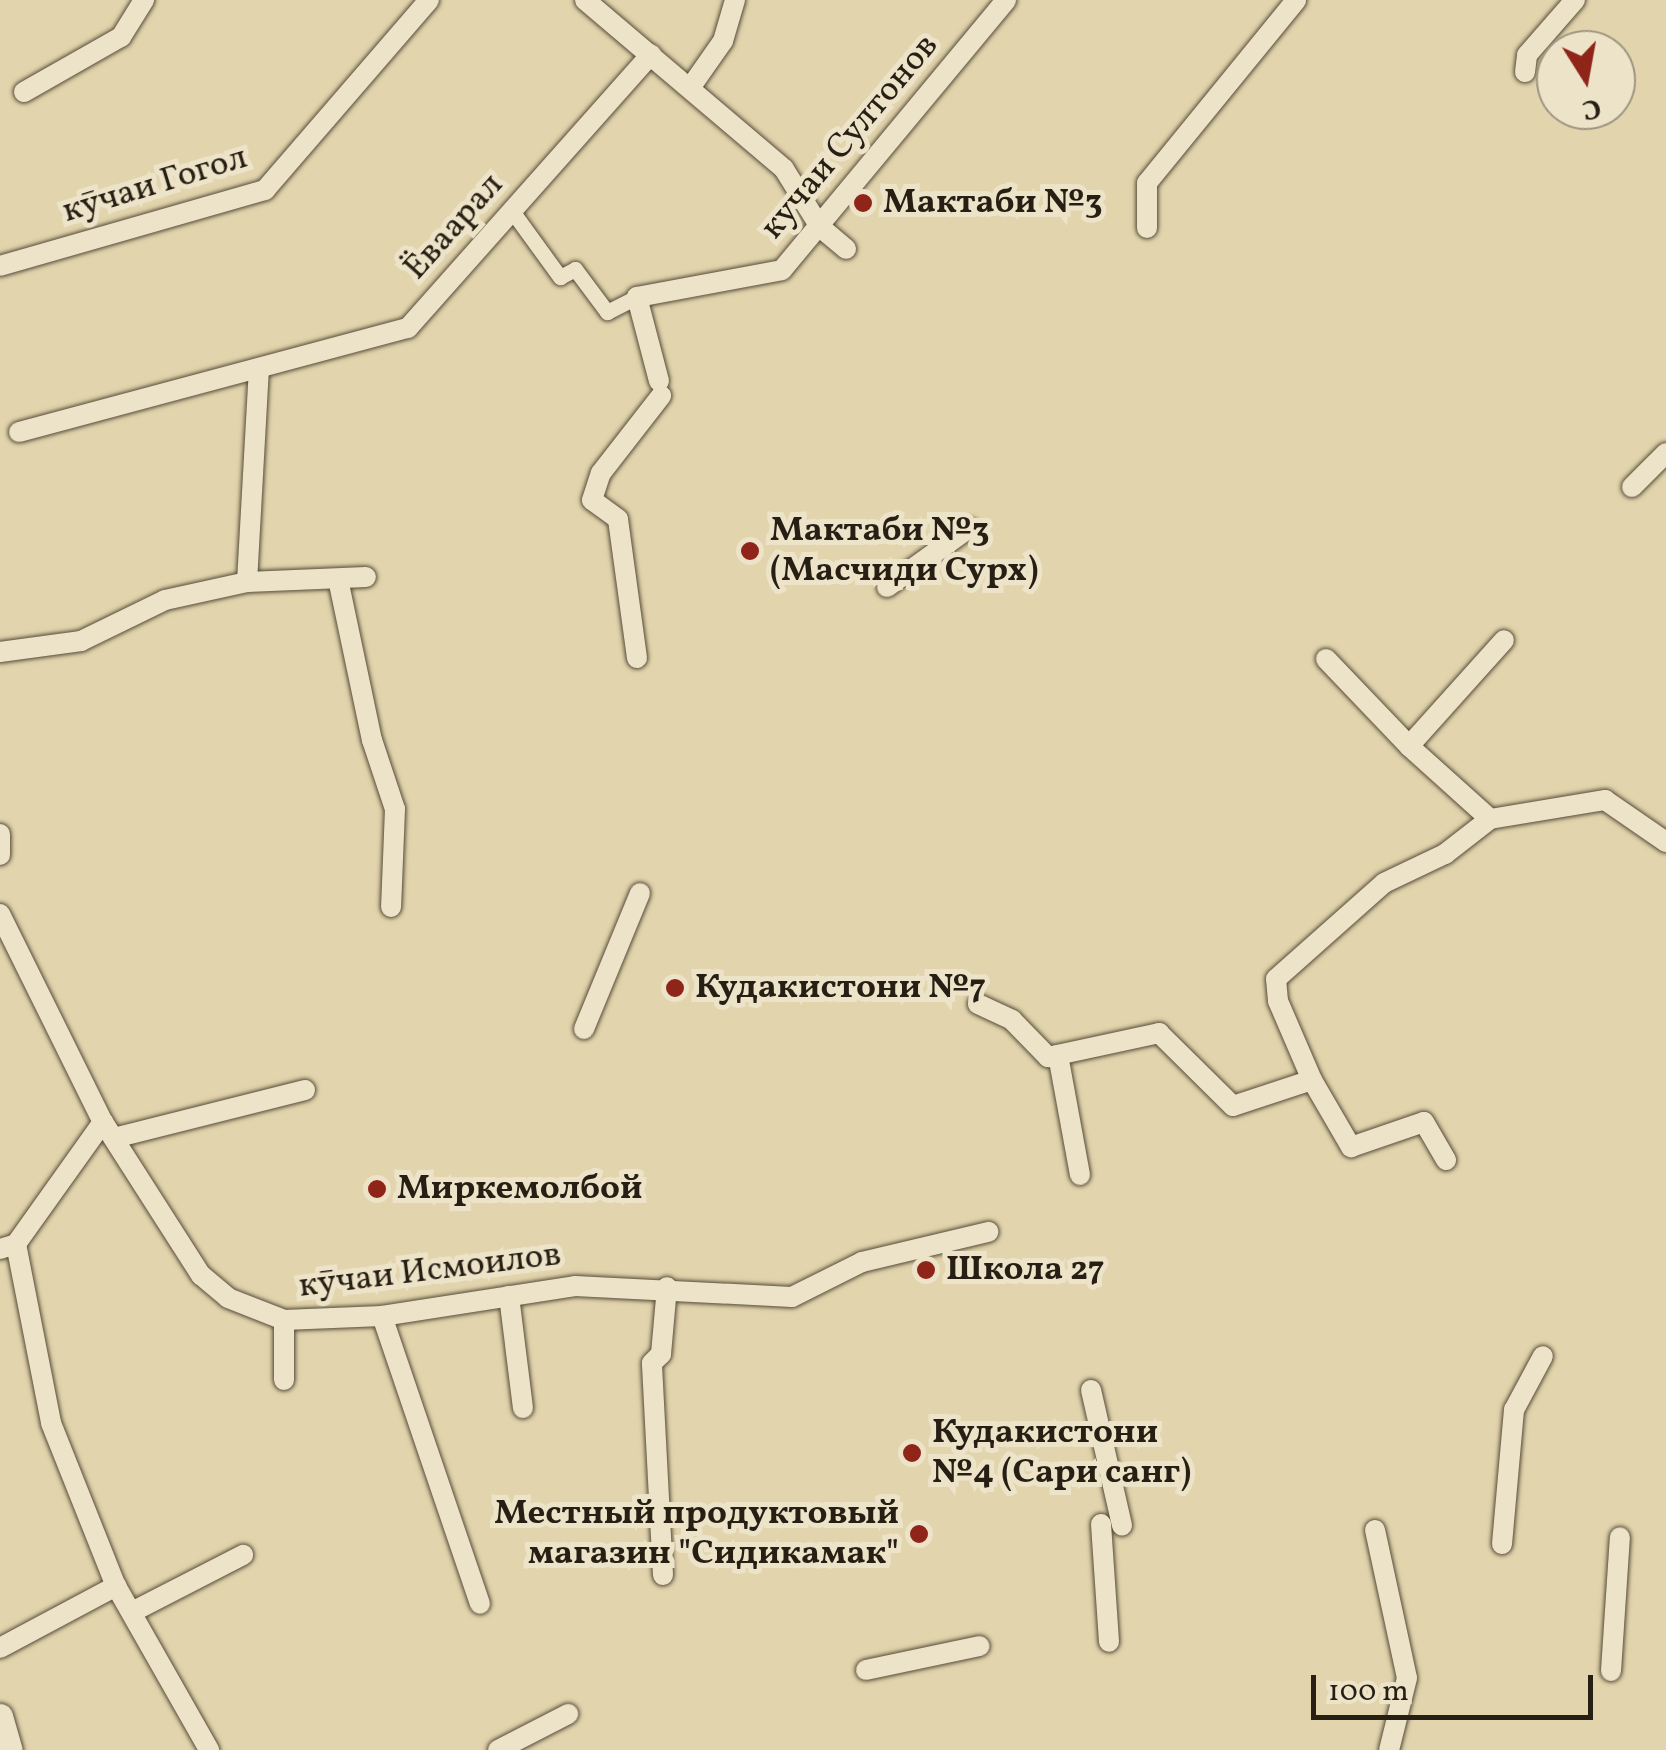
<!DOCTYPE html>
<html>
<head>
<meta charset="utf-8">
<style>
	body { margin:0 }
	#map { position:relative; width:1666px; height:1750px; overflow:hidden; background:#e2d4ac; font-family:Vollkorn,serif }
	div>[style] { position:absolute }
	.roads { filter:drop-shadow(0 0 2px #564c3a) drop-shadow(0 0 2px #564c3a) }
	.pedestrian>* { height:15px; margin:-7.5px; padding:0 7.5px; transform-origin:7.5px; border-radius:7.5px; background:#ece3c9 }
	.minor>* { height:20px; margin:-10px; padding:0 10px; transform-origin:10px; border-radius:10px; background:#ece3c9 }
	.tertiary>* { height:25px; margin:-12.5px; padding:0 12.5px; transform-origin:12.5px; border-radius:12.5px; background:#ece3c9 }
	.dots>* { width:28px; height:28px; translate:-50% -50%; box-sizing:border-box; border:5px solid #ece3c9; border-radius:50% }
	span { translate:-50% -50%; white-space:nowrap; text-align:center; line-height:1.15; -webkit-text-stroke:10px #ece3c9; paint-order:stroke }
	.street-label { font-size:35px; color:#281f14 }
	.poi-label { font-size:35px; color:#281f14; font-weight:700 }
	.left { translate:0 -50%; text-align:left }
	.right { translate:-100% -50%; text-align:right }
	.north { position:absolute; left:1536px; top:30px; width:100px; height:100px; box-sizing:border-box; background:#ece3c9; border:2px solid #9e9581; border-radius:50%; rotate:169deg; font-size:28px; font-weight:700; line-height:40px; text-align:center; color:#281f14 }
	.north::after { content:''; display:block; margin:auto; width:35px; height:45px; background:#8f2418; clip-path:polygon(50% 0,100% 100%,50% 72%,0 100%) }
	.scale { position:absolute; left:1311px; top:1675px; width:282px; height:45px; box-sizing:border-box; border:5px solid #281f14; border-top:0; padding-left:12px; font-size:30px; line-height:35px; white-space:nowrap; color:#281f14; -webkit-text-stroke:8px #ece3c9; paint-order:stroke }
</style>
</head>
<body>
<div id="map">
	<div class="roads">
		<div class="pedestrian">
			<i style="left:512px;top:211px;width:82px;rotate:54deg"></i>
			<i style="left:560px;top:277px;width:17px;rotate:-28deg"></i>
			<i style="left:575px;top:269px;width:54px;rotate:53.3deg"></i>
			<i style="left:607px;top:312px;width:34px;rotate:-27deg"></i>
		</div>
		<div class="minor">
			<i style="left:585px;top:0;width:261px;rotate:40.3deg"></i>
			<i style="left:784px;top:169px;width:68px;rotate:58.2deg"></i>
			<i style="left:820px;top:227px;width:34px;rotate:40deg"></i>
			<i style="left:1525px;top:72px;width:17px;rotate:-83deg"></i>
			<i style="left:1527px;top:55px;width:73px;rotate:-48.9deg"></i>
			<i style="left:690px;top:88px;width:57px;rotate:-54.9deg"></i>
			<i style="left:723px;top:41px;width:43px;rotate:-73.7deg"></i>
			<i style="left:24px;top:92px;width:112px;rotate:-29.6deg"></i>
			<i style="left:121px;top:37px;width:44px;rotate:-58.1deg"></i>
			<i style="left:1147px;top:228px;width:45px;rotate:-90deg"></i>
			<i style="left:1147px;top:183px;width:236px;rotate:-50.8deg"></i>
			<i style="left:0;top:266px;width:276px;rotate:-16deg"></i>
			<i style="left:265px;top:190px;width:251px;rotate:-49.2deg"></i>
			<i style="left:659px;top:381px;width:87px;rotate:-104.7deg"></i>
			<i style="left:637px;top:297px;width:147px;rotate:-10.5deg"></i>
			<i style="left:782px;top:270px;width:351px;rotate:-50.3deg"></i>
			<i style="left:19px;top:432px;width:403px;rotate:-15deg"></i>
			<i style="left:408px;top:328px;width:366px;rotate:-48.4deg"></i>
			<i style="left:1632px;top:487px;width:48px;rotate:-45deg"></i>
			<i style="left:338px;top:579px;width:165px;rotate:78.1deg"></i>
			<i style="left:372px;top:740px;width:73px;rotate:71.6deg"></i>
			<i style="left:395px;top:809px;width:98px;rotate:92.3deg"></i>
			<i style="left:247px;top:582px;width:214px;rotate:-86.8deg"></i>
			<i style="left:887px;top:587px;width:101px;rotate:-35.7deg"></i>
			<i style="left:0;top:652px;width:82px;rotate:-7.7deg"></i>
			<i style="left:81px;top:641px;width:93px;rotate:-26deg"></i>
			<i style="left:165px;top:600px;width:84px;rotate:-12.4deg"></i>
			<i style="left:247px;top:582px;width:119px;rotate:-2.4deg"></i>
			<i style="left:637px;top:658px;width:140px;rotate:-97.8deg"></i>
			<i style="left:618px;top:519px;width:32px;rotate:-144deg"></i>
			<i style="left:592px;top:500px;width:28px;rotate:-72deg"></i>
			<i style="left:601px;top:473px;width:98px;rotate:-52.1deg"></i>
			<i style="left:1326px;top:659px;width:120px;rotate:46.3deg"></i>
			<i style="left:1490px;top:819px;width:109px;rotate:-138deg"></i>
			<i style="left:1409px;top:746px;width:142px;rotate:-48.1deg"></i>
			<i style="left:0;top:834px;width:21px;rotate:90deg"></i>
			<i style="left:0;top:914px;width:232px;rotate:63.7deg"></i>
			<i style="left:103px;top:1122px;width:182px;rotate:57.4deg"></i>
			<i style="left:201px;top:1275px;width:35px;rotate:40deg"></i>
			<i style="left:228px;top:1298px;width:60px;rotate:21.4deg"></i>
			<i style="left:284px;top:1320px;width:98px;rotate:-2.3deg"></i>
			<i style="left:382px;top:1316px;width:195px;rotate:-8.8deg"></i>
			<i style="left:575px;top:1286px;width:217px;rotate:2.9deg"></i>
			<i style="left:792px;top:1297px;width:78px;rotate:-26.6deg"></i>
			<i style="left:862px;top:1262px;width:130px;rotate:-13.4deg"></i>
			<i style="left:978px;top:1004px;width:38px;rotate:25deg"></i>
			<i style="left:1012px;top:1020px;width:52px;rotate:45.8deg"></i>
			<i style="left:1048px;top:1057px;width:114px;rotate:-12.2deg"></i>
			<i style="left:1159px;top:1033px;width:104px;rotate:44.6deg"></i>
			<i style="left:1233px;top:1106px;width:83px;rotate:-18.2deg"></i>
			<i style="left:1312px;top:1080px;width:86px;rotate:-113.3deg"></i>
			<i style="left:1278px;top:1001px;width:22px;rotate:-95deg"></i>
			<i style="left:1276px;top:979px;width:144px;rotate:-41.6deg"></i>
			<i style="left:1384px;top:883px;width:68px;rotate:-25.4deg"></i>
			<i style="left:1445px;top:854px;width:57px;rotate:-37.9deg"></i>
			<i style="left:1490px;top:819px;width:117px;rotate:-9.4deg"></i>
			<i style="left:1605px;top:800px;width:74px;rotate:34.5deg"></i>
			<i style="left:584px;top:1029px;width:147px;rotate:-67.6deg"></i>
			<i style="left:1058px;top:1055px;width:122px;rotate:79.6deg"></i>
			<i style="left:1312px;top:1080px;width:78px;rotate:59.8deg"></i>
			<i style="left:1351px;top:1147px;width:77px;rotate:-18.9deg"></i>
			<i style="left:1424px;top:1122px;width:44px;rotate:59.9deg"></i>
			<i style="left:114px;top:1138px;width:197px;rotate:-14.1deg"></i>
			<i style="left:16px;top:1244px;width:182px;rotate:78.9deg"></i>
			<i style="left:51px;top:1423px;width:175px;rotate:68.3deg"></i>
			<i style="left:116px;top:1586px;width:189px;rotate:60.4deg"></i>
			<i style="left:0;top:1249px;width:17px;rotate:-17deg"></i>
			<i style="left:16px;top:1244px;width:150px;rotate:-54.5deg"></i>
			<i style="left:509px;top:1296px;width:113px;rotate:82.9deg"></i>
			<i style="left:382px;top:1316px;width:304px;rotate:71.2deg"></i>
			<i style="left:284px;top:1320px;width:60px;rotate:90deg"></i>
			<i style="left:1091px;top:1390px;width:139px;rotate:77.1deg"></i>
			<i style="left:1101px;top:1524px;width:118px;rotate:86.1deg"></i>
			<i style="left:1375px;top:1530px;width:151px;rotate:77.8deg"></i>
			<i style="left:1407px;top:1678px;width:74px;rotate:104deg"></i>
			<i style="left:1502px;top:1544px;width:135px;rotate:-84.9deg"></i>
			<i style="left:1514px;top:1410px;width:61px;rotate:-61.8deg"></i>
			<i style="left:663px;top:1575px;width:212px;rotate:-93deg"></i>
			<i style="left:652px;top:1363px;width:13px;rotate:-45deg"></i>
			<i style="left:661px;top:1354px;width:67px;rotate:-84.9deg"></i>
			<i style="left:132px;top:1612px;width:125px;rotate:-27.2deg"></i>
			<i style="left:0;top:1648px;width:132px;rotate:-28.1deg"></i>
			<i style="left:866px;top:1670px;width:116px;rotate:-11.9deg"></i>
			<i style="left:1611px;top:1671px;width:134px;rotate:-86.2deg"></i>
			<i style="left:498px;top:1750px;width:79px;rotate:-27.2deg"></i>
		</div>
		<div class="tertiary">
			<i style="left:0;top:1716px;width:35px;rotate:74deg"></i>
		</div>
	</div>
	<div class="dots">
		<i style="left:863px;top:203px;background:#8f2418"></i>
		<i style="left:750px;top:551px;background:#8f2418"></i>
		<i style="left:675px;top:988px;background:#8f2418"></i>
		<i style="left:377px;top:1189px;background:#8f2418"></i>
		<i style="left:926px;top:1270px;background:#8f2418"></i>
		<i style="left:912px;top:1453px;background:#8f2418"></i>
		<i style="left:919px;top:1534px;background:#8f2418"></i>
	</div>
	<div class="street-label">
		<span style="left:850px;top:137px;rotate:-50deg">кучаи Султонов</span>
		<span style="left:155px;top:185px;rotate:-17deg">кӯчаи Гогол</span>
		<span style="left:454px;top:227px;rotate:-48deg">Ёваарал</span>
		<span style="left:430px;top:1271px;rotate:-7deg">кӯчаи Исмоилов</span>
	</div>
	<div class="poi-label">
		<span class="left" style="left:883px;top:203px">Мактаби №3</span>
		<span class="left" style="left:770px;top:551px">Мактаби №3<br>(Масчиди Сурх)</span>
		<span class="left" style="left:695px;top:988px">Кудакистони №7</span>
		<span class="left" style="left:397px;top:1189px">Миркемолбой</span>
		<span class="left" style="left:946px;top:1270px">Школа 27</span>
		<span class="left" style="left:932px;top:1453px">Кудакистони<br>№4 (Сари санг)</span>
		<span class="right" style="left:899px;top:1534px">Местный продуктовый<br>магазин "Сидикамак"</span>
	</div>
	<div class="north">С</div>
	<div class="scale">100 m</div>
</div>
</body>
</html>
